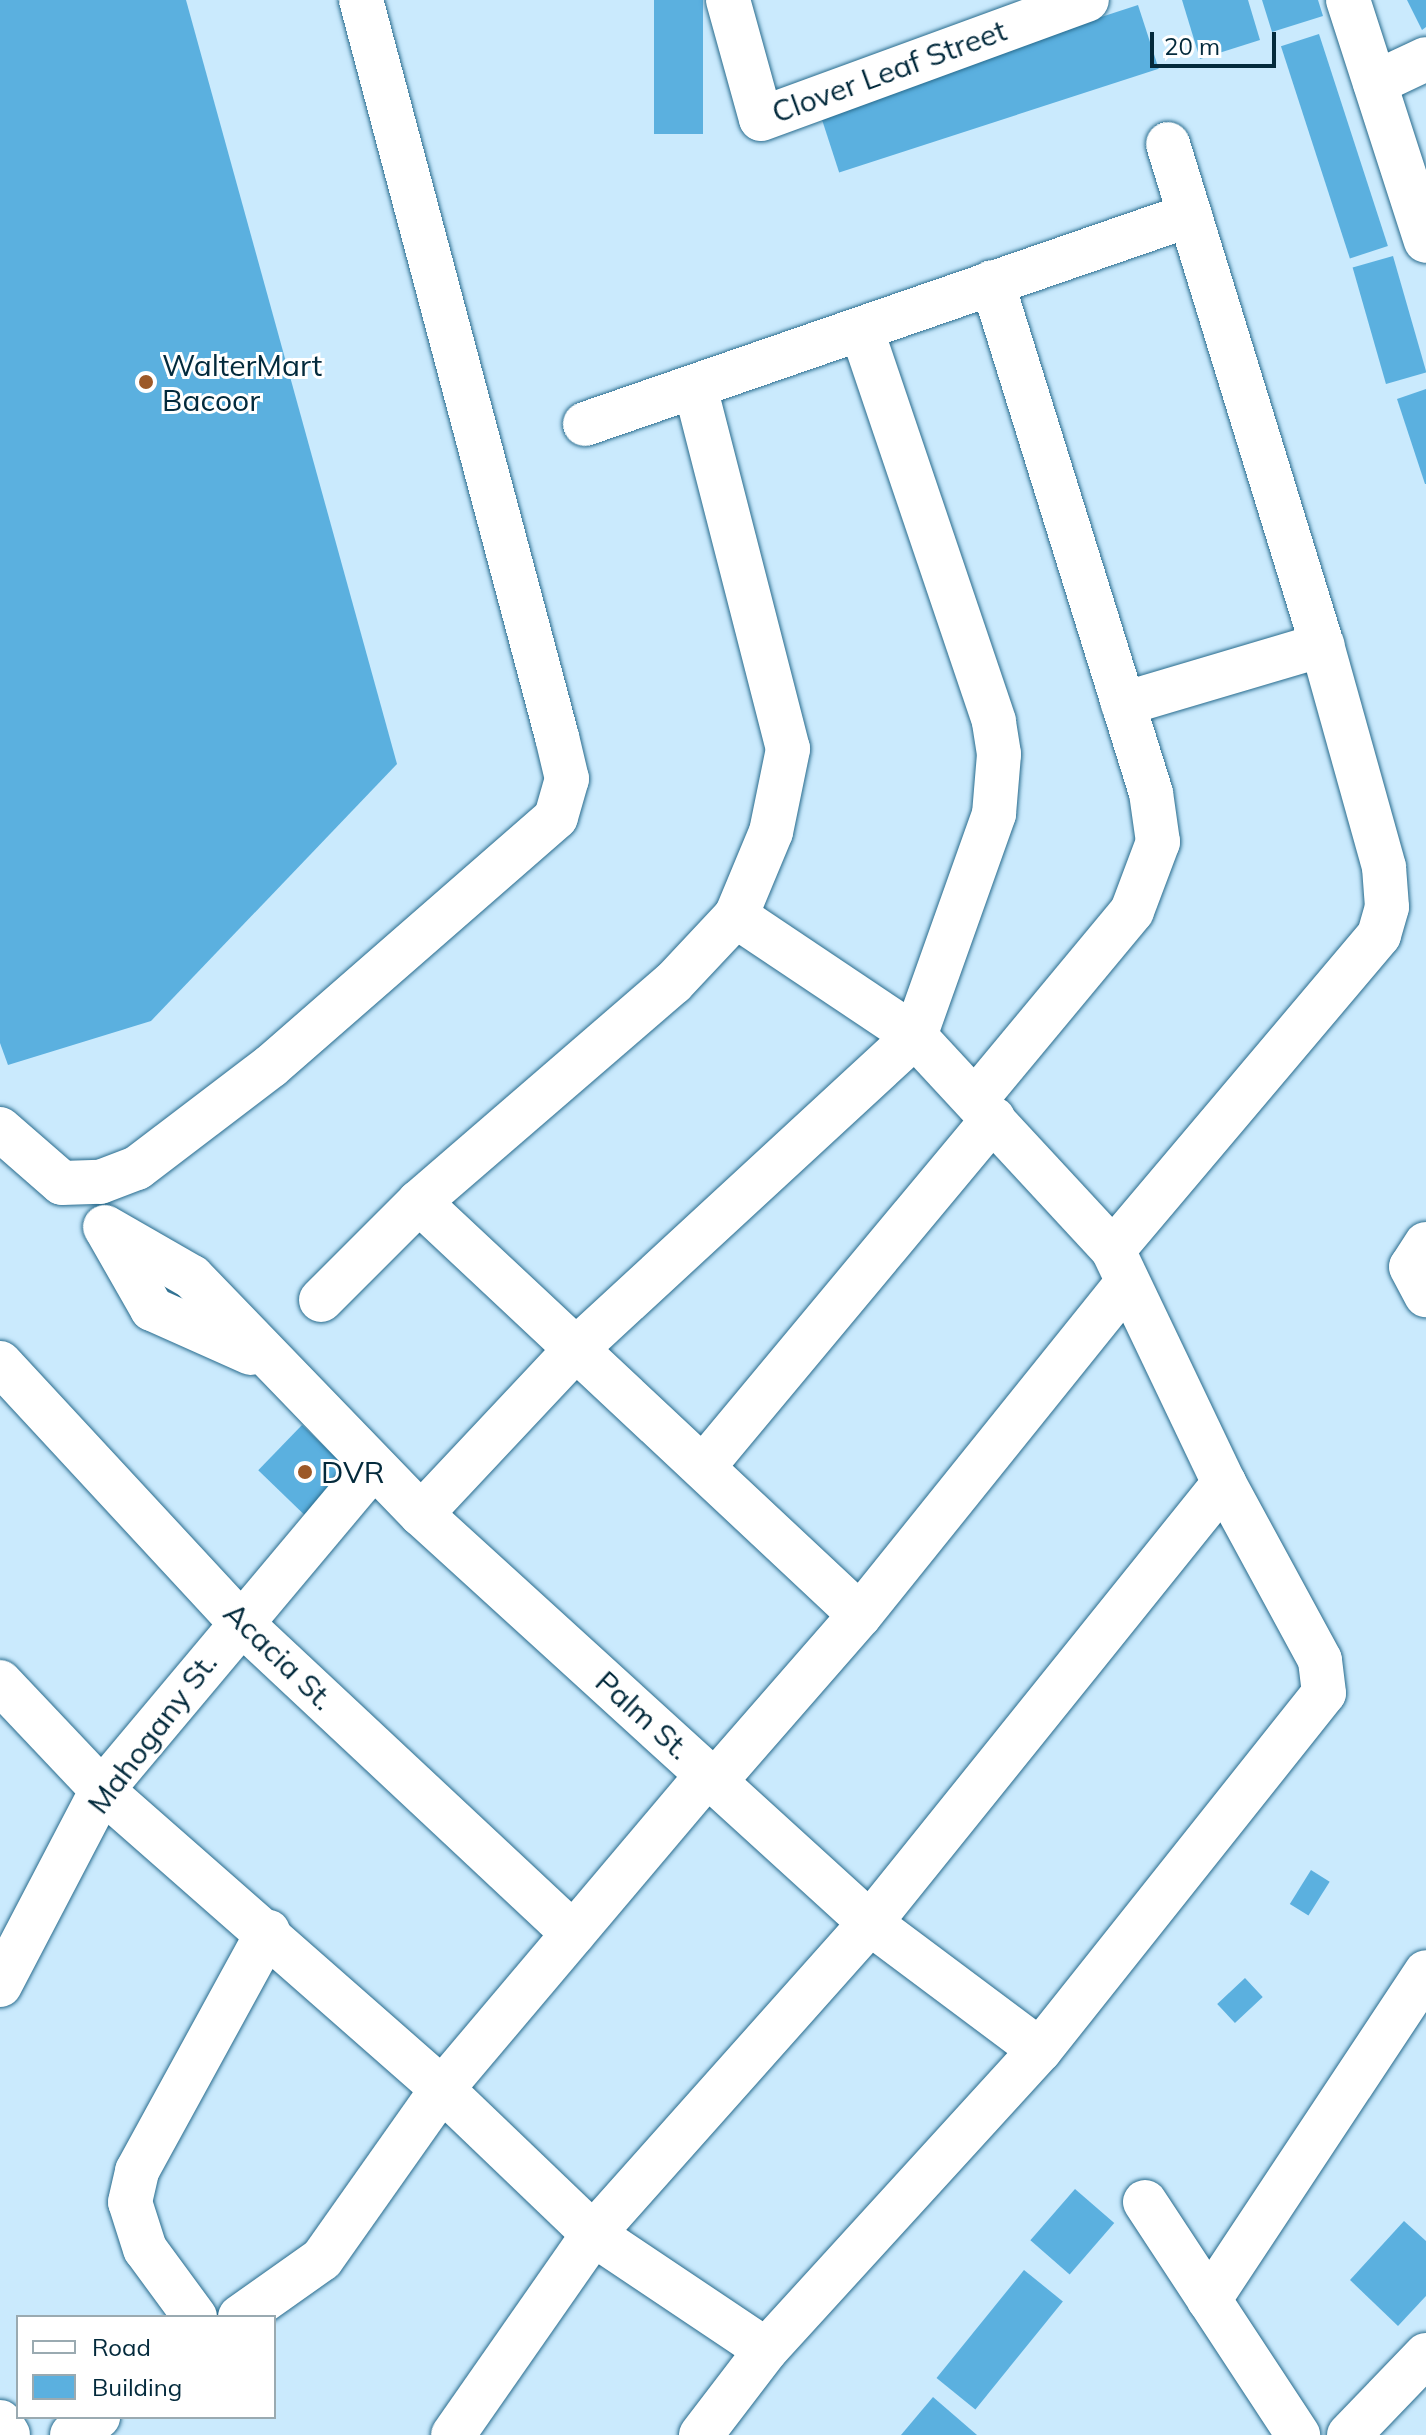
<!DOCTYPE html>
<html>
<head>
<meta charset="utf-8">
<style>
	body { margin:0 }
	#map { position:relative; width:1426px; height:2435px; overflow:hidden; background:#caeafd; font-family:Mulish,sans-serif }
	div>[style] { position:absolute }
	.building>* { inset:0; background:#5bb0df; transform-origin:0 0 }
	.roads { filter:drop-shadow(0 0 2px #286b8d) drop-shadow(0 0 2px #286b8d) }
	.minor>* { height:44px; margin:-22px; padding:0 22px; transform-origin:22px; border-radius:22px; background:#fff }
	.dots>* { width:22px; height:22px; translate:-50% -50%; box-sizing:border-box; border:4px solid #fff; border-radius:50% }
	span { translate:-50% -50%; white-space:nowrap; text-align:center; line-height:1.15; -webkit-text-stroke:6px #fff; paint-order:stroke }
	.street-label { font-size:30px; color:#032a3c }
	.poi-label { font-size:30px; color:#032a3c }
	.left { translate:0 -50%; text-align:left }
	.legend { position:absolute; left:16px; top:2315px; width:260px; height:104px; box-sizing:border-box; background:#fff; border:2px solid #9aaab1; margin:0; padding:10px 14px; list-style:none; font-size:24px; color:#032a3c }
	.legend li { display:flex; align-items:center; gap:16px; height:40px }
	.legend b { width:40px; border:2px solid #9aaab1 }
	.scale { position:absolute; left:1150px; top:32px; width:126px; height:36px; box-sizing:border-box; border:4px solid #032a3c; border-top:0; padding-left:10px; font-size:24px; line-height:28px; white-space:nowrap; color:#032a3c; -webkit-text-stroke:6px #fff; paint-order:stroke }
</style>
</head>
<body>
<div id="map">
	<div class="building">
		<i style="clip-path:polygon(0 0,186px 0,397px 764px,151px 1021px,8px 1065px,0 1043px)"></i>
		<i style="left:654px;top:0;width:49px;height:134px"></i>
		<i style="clip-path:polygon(1182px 0,1248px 0,1260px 40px,1200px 59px)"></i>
		<i style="clip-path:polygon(1262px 0,1318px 0,1323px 16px,1272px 32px)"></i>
		<i style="clip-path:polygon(1407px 0,1426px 0,1426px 27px,1422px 30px)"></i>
		<i style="left:1138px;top:5px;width:67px;height:336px;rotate:72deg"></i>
		<i style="left:1319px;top:34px;width:223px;height:40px;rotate:72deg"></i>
		<i style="left:1393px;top:256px;width:121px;height:42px;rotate:74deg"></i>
		<i style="clip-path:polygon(1426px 389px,1426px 484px,1425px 484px,1397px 399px)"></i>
		<i style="left:302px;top:1425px;width:68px;height:63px;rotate:44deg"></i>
		<i style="left:1311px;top:1870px;width:22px;height:40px;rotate:32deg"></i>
		<i style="left:1245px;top:1978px;width:26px;height:38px;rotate:47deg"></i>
		<i style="left:1075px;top:2189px;width:52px;height:68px;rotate:41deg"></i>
		<i style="clip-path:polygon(1404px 2221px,1426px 2241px,1426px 2296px,1398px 2326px,1350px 2280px)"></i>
		<i style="left:1024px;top:2270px;width:50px;height:139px;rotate:39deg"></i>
		<i style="clip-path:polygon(933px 2397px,977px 2435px,901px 2435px)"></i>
	</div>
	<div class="roads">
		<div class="minor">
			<i style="left:728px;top:0;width:123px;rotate:74.5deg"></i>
			<i style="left:761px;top:119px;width:347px;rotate:-20.1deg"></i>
			<i style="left:1348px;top:0;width:253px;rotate:72.1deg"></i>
			<i style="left:1375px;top:83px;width:56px;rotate:-25.2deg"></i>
			<i style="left:585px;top:424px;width:640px;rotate:-19.06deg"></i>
			<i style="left:1123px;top:704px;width:208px;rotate:-16.5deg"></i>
			<i style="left:976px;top:1099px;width:244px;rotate:-50.3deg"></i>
			<i style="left:1132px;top:911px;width:74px;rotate:-69.4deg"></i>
			<i style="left:1158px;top:842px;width:49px;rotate:-98.1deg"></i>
			<i style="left:1151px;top:793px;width:535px;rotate:-107.28deg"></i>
			<i style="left:0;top:1129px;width:82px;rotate:41.1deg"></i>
			<i style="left:62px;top:1183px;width:38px;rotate:-2deg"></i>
			<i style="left:100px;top:1182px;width:40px;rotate:-21deg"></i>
			<i style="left:137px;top:1168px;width:168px;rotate:-37.3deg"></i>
			<i style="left:271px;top:1066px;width:378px;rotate:-41.1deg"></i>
			<i style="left:556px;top:817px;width:40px;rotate:-74deg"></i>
			<i style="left:567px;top:779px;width:43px;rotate:-103.4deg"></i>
			<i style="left:557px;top:737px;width:763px;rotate:-104.89deg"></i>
			<i style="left:419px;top:1202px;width:335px;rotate:-40.8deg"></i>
			<i style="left:673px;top:983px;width:92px;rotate:-46.8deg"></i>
			<i style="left:736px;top:916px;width:91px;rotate:-67.4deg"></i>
			<i style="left:771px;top:832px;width:85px;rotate:-78.4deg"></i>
			<i style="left:788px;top:749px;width:370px;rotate:-104.4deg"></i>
			<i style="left:105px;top:1227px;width:100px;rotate:29.9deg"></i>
			<i style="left:192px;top:1277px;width:330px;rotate:46deg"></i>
			<i style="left:421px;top:1514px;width:607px;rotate:42.33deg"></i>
			<i style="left:870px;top:1923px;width:212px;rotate:36.8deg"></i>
			<i style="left:107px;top:1230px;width:91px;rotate:60.3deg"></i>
			<i style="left:152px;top:1309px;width:108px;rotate:24deg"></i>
			<i style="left:1426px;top:1244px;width:27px;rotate:123deg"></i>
			<i style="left:1411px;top:1267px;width:32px;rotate:62deg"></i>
			<i style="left:1113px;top:1250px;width:412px;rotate:-49.8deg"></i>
			<i style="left:1379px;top:935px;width:29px;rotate:-74deg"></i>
			<i style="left:1387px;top:907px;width:40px;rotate:-94.3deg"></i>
			<i style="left:1384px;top:867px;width:230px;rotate:-105.6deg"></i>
			<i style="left:1322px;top:645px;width:524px;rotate:-107.09deg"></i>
			<i style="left:321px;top:1300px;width:139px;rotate:-45deg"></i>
			<i style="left:419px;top:1202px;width:604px;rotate:43.12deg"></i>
			<i style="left:0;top:1363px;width:350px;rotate:47.2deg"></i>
			<i style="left:238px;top:1620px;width:459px;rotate:43.1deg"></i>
			<i style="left:704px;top:1466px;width:452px;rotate:-50.2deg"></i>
			<i style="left:421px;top:1514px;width:226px;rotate:-46.8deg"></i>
			<i style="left:576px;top:1349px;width:461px;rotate:-42.7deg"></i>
			<i style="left:915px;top:1036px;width:236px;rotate:-70.4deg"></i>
			<i style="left:994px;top:814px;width:60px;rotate:-85.2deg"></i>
			<i style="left:999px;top:754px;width:33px;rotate:-99deg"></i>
			<i style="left:994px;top:721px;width:413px;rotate:-108.7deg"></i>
			<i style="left:0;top:1682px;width:149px;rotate:46.6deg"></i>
			<i style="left:102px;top:1790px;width:453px;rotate:41.3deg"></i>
			<i style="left:442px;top:2089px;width:209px;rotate:43.8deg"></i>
			<i style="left:593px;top:2234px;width:208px;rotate:33.8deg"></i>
			<i style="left:716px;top:1780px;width:219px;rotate:-48.9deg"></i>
			<i style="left:860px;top:1615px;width:425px;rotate:-51.2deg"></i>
			<i style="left:0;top:1985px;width:220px;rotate:-62.4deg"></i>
			<i style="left:102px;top:1790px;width:419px;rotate:-50deg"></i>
			<i style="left:1145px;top:2202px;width:279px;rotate:56.7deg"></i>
			<i style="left:1209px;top:2300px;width:393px;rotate:-56.5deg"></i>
			<i style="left:195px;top:2317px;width:84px;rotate:-126.3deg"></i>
			<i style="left:145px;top:2249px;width:49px;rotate:-107.7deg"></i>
			<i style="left:130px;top:2202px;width:32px;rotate:-77deg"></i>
			<i style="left:137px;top:2171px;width:273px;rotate:-61.3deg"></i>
			<i style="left:240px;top:2317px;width:100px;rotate:-35.3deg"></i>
			<i style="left:322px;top:2259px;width:208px;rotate:-54.8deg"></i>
			<i style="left:442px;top:2089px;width:412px;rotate:-49.8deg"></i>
			<i style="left:0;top:2422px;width:15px;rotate:58deg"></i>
			<i style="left:72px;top:2435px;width:32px;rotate:-35deg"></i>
			<i style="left:453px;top:2435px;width:245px;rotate:-55.1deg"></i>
			<i style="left:593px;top:2234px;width:416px;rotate:-48.3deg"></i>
			<i style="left:870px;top:1923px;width:565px;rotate:-51.18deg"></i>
			<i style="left:701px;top:2435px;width:107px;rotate:-52.6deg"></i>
			<i style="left:766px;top:2350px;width:406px;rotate:-47.6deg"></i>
			<i style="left:1040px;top:2050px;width:456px;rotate:-51.5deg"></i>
			<i style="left:1324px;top:1693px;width:33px;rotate:-97deg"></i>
			<i style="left:1320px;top:1660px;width:201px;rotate:-118.5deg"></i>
			<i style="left:1224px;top:1483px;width:258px;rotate:-115.5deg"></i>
			<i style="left:1113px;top:1250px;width:292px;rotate:-132.8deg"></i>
			<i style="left:915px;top:1036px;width:216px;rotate:-146.2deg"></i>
			<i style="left:1349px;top:2435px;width:111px;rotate:-46.1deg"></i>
		</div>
	</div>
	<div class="dots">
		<i style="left:146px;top:382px;background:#9c5928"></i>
		<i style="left:305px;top:1472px;background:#9c5928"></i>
	</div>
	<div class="street-label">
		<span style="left:889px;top:71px;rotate:-20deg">Clover Leaf Street</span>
		<span style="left:279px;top:1656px;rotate:44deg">Acacia St.</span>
		<span style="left:643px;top:1715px;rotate:42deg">Palm St.</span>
		<span style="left:152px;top:1733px;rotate:-53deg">Mahogany St.</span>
	</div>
	<div class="poi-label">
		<span class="left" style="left:162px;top:382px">WalterMart<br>Bacoor</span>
		<span class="left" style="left:321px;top:1472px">DVR</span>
	</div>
	<ul class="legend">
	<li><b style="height:10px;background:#fff"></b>Road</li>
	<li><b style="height:22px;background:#5bb0df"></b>Building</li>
	</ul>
	<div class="scale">20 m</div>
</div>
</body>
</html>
